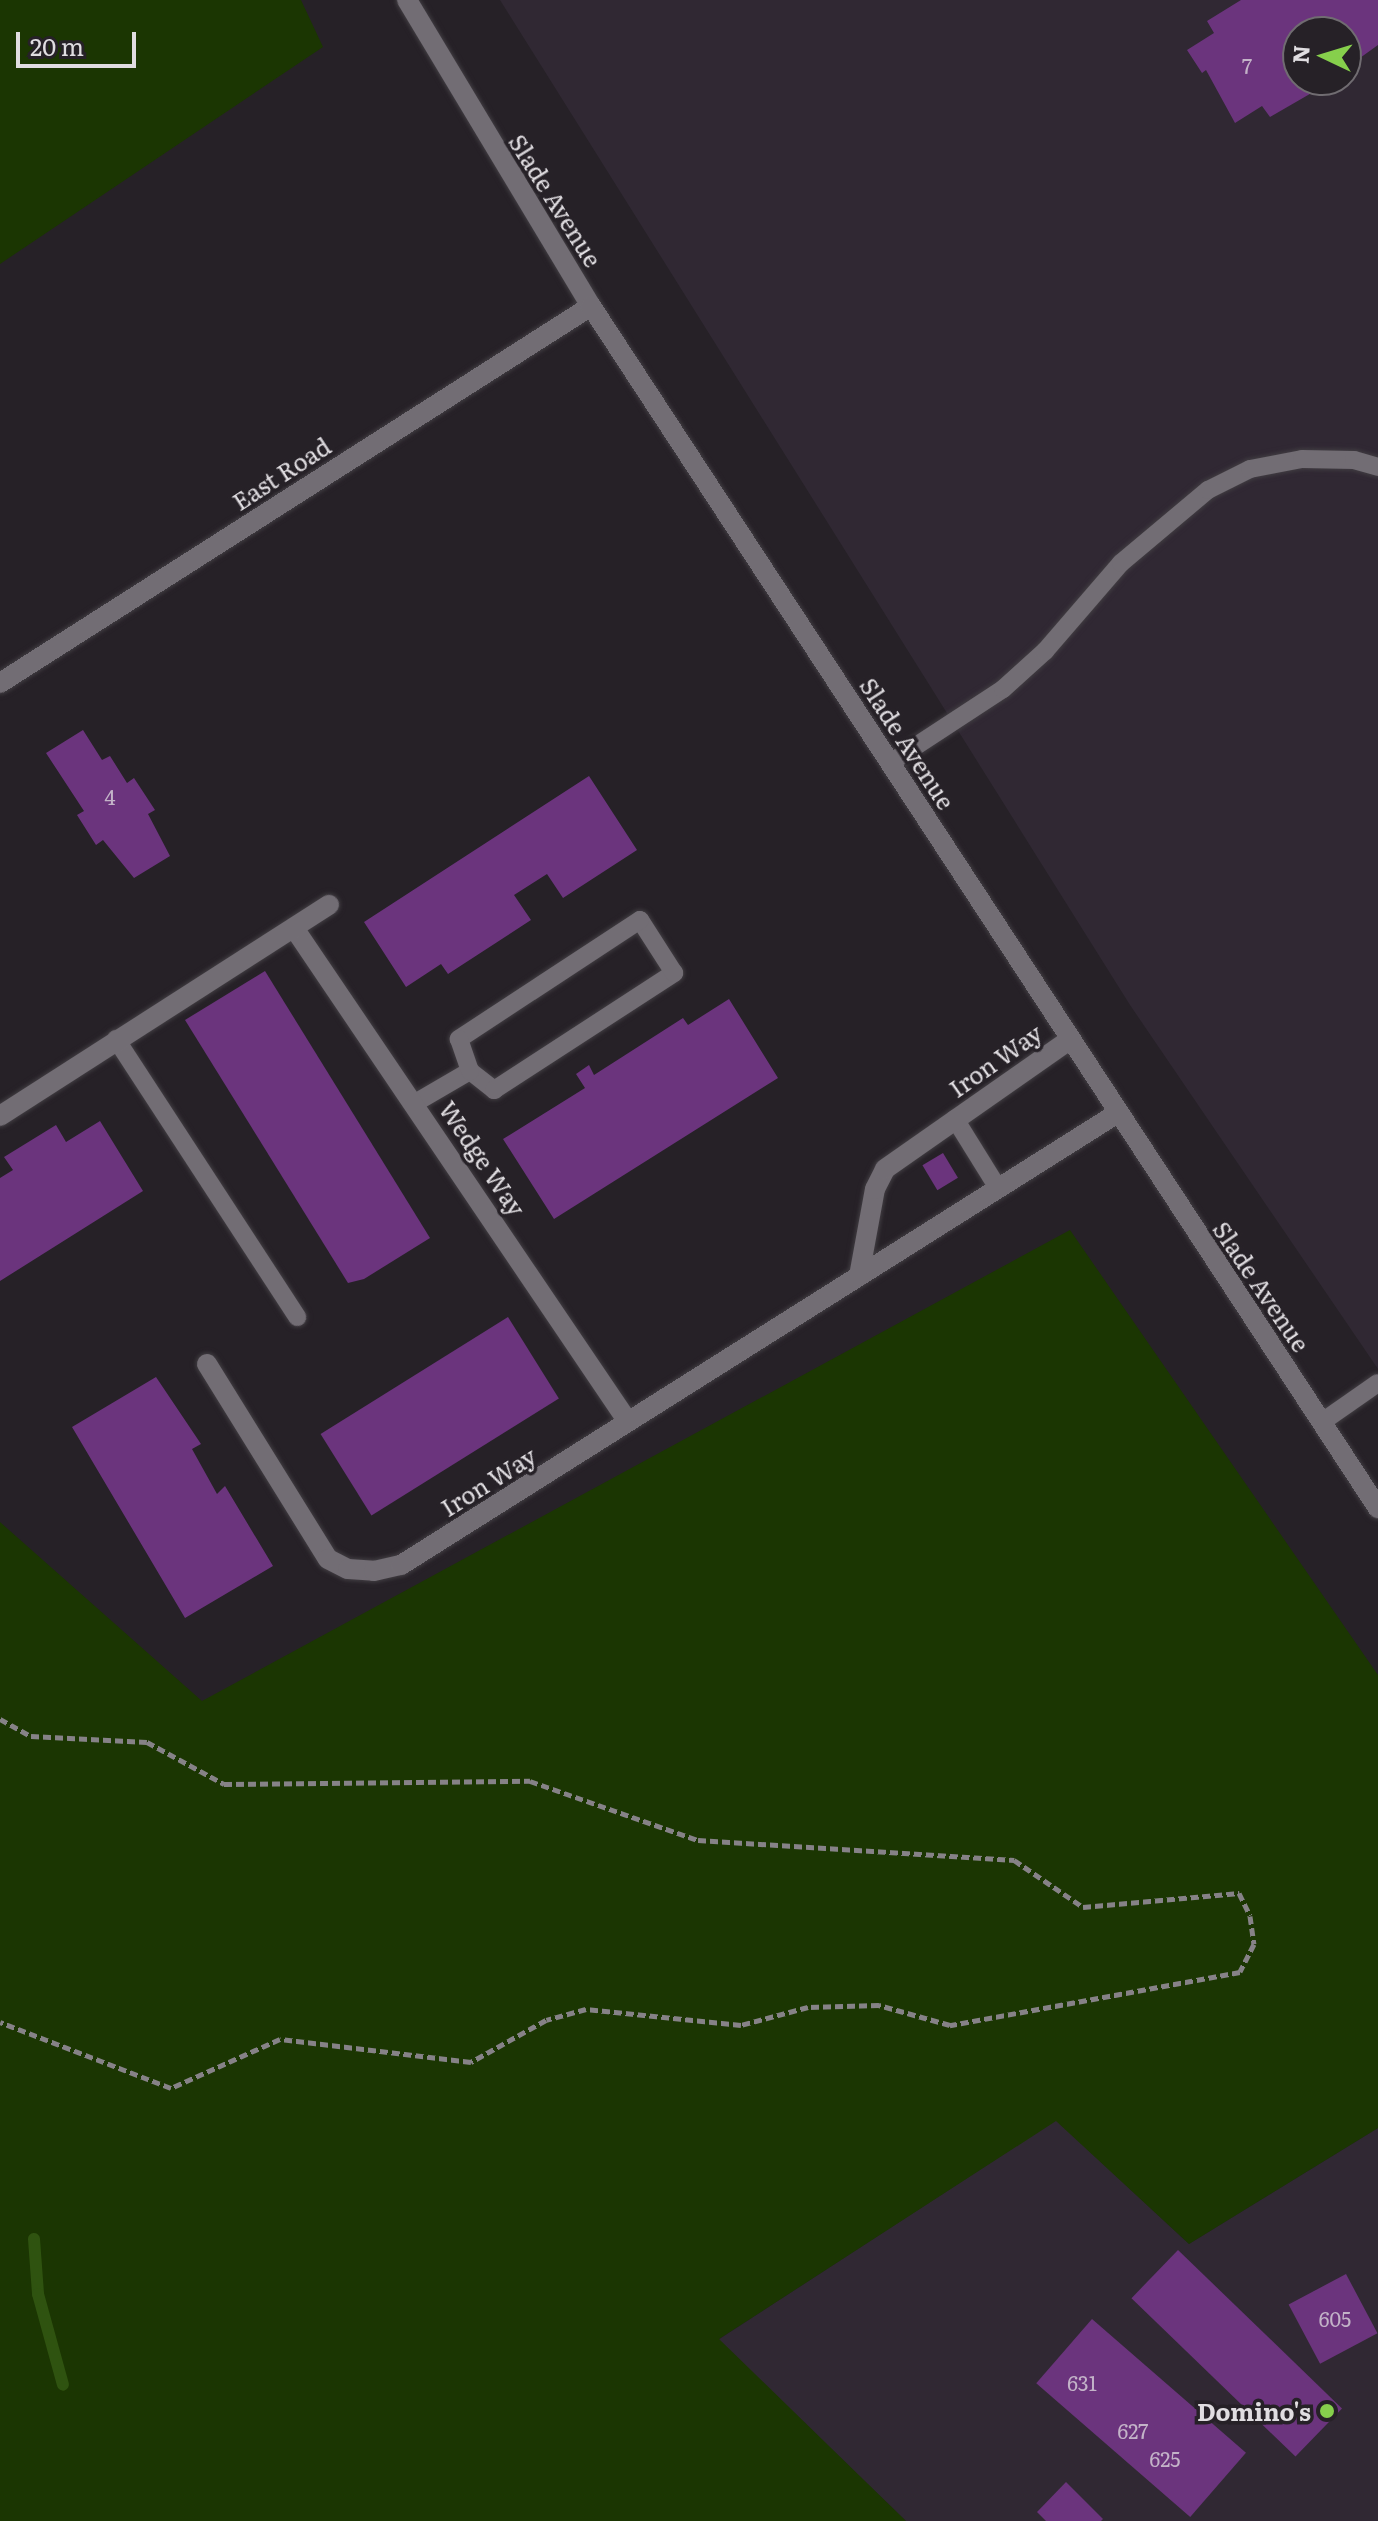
<!DOCTYPE html>
<html>
<head>
<meta charset="utf-8">
<style>
	body { margin:0 }
	#map { position:relative; width:1378px; height:2521px; overflow:hidden; background:#262127; font-family:Literata,serif }
	div>[style] { position:absolute }
	.built>* { inset:0; background:#302833 }
	.green>* { inset:0; background:#1b3602 }
	.stream>* { height:12px; margin:-6px; padding:0 6px; transform-origin:6px; border-radius:6px; background:#2f5310 }
	.building>* { inset:0; background:#6b347d; transform-origin:0 0 }
	.path>* { height:5px; margin-top:-2.5px; transform-origin:0; background:repeating-linear-gradient(90deg,#868287 0 8px,transparent 0 12px) }
	.roads { filter:drop-shadow(0 0 2px #413d42) drop-shadow(0 0 2px #413d42) }
	.lane>* { height:18px; margin:-9px; padding:0 9px; transform-origin:9px; border-radius:9px; background:#726d74 }
	.street>* { height:20px; margin:-10px; padding:0 10px; transform-origin:10px; border-radius:10px; background:#726d74 }
	.secondary>* { height:20px; margin:-10px; padding:0 10px; transform-origin:10px; border-radius:10px; background:#726d74 }
	.dots>* { width:22px; height:22px; translate:-50% -50%; box-sizing:border-box; border:4px solid #262127; border-radius:50% }
	span { translate:-50% -50%; white-space:nowrap; text-align:center; line-height:1.15; -webkit-text-stroke:7px #262127; paint-order:stroke }
	.number-label { font-size:20px; color:#c3b3c8 }
	.number-label span { -webkit-text-stroke-width:0 }
	.street-label { font-size:24px; color:#e0dde1 }
	.poi-label { font-size:24px; color:#e0dde1; font-weight:700 }
	.right { translate:-100% -50%; text-align:right }
	.north { position:absolute; left:1282px; top:16px; width:80px; height:80px; box-sizing:border-box; background:#262127; border:2px solid #706c71; border-radius:50%; rotate:274deg; font-size:22px; font-weight:700; line-height:32px; text-align:center; color:#e0dde1 }
	.north::after { content:''; display:block; margin:auto; width:28px; height:36px; background:#86cf4c; clip-path:polygon(50% 0,100% 100%,50% 72%,0 100%) }
	.scale { position:absolute; left:16px; top:32px; width:120px; height:36px; box-sizing:border-box; border:4px solid #e0dde1; border-top:0; padding-left:10px; font-size:24px; line-height:28px; white-space:nowrap; color:#e0dde1; -webkit-text-stroke:6px #262127; paint-order:stroke }
</style>
</head>
<body>
<div id="map">
	<div class="built">
		<i style="clip-path:polygon(evenodd,500px 0,1378px 0,1378px 1369px,1130px 1005px,500px 0,1298px 32px,1346px 32px,1346px 80px,1298px 80px,1298px 32px)"></i>
		<i style="clip-path:polygon(1056px 2120px,1189px 2244px,1378px 2128px,1378px 2521px,906px 2521px,718px 2340px)"></i>
	</div>
	<div class="green">
		<i style="clip-path:polygon(0 0,301px 0,323px 47px,0 264px)"></i>
		<i style="clip-path:polygon(1070px 1230px,1378px 1675px,1378px 2128px,1189px 2244px,1056px 2121px,719px 2339px,906px 2521px,0 2521px,0 1522px,202px 1701px)"></i>
	</div>
	<div class="stream">
		<i style="left:34px;top:2239px;width:55px;rotate:85.8deg"></i>
		<i style="left:38px;top:2294px;width:94px;rotate:74.6deg"></i>
	</div>
	<div class="building">
		<i style="clip-path:polygon(1241px 0,1378px 0,1378px 45px,1346px 68px,1346px 32px,1298px 32px,1298px 80px,1334px 80px,1270px 117px,1262px 106px,1235px 123px,1206px 70px,1202px 73px,1187px 50px,1214px 33px,1207px 21px)"></i>
		<i style="clip-path:polygon(83px 730px,102px 760px,110px 756px,127px 783px,134px 778px,155px 810px,148px 814px,170px 856px,134px 878px,103px 840px,96px 845px,77px 815px,84px 811px,46px 753px)"></i>
		<i style="clip-path:polygon(589px 776px,637px 850px,563px 898px,547px 874px,514px 895px,531px 920px,448px 974px,441px 964px,406px 987px,364px 922px)"></i>
		<i style="clip-path:polygon(265px 971px,430px 1238px,364px 1279px,348px 1283px,185px 1020px)"></i>
		<i style="clip-path:polygon(729px 999px,778px 1078px,554px 1219px,503px 1139px,585px 1088px,576px 1074px,589px 1065px,594px 1075px,683px 1018px,688px 1025px)"></i>
		<i style="clip-path:polygon(100px 1121px,143px 1191px,0 1281px,0 1178px,13px 1170px,4px 1157px,56px 1125px,66px 1142px)"></i>
		<i style="left:943px;top:1153px;width:29px;height:24px;rotate:59deg"></i>
		<i style="left:508px;top:1317px;width:96px;height:221px;rotate:58deg"></i>
		<i style="clip-path:polygon(156px 1377px,201px 1444px,192px 1449px,217px 1494px,225px 1486px,273px 1566px,185px 1618px,72px 1427px)"></i>
		<i style="left:1178px;top:2250px;width:228px;height:67px;rotate:44deg"></i>
		<i style="left:1346px;top:2274px;width:67px;height:65px;rotate:62deg"></i>
		<i style="left:1092px;top:2319px;width:204px;height:85px;rotate:41deg"></i>
		<i style="clip-path:polygon(1066px 2482px,1103px 2519px,1101px 2521px,1046px 2521px,1037px 2512px)"></i>
	</div>
	<div class="path">
		<i style="left:0;top:1719px;width:35px;rotate:29deg"></i>
		<i style="left:31px;top:1736px;width:116px;rotate:3deg"></i>
		<i style="left:147px;top:1742px;width:88px;rotate:28.6deg"></i>
		<i style="left:224px;top:1784px;width:306px;rotate:-0.6deg"></i>
		<i style="left:530px;top:1781px;width:178px;rotate:19.4deg"></i>
		<i style="left:698px;top:1840px;width:317px;rotate:3.6deg"></i>
		<i style="left:1014px;top:1860px;width:83px;rotate:34.3deg"></i>
		<i style="left:1083px;top:1907px;width:157px;rotate:-5.1deg"></i>
		<i style="left:1239px;top:1893px;width:25px;rotate:64deg"></i>
		<i style="left:1250px;top:1916px;width:28px;rotate:82deg"></i>
		<i style="left:1254px;top:1944px;width:31px;rotate:117deg"></i>
		<i style="left:1240px;top:1972px;width:295px;rotate:169.6deg"></i>
		<i style="left:950px;top:2025px;width:74px;rotate:-164.3deg"></i>
		<i style="left:879px;top:2005px;width:71px;rotate:178.4deg"></i>
		<i style="left:808px;top:2007px;width:69px;rotate:165deg"></i>
		<i style="left:741px;top:2025px;width:156px;rotate:-174.1deg"></i>
		<i style="left:586px;top:2009px;width:41px;rotate:164.6deg"></i>
		<i style="left:546px;top:2020px;width:86px;rotate:150.8deg"></i>
		<i style="left:471px;top:2062px;width:192px;rotate:-173.1deg"></i>
		<i style="left:280px;top:2039px;width:120px;rotate:155.8deg"></i>
		<i style="left:171px;top:2088px;width:183px;rotate:-158.9deg"></i>
	</div>
	<div class="roads">
		<div class="lane">
			<i style="left:890px;top:763px;width:135px;rotate:-33.2deg"></i>
			<i style="left:1003px;top:689px;width:57px;rotate:-42.1deg"></i>
			<i style="left:1045px;top:651px;width:116px;rotate:-49.2deg"></i>
			<i style="left:1121px;top:563px;width:114px;rotate:-40deg"></i>
			<i style="left:1208px;top:490px;width:47px;rotate:-26.6deg"></i>
			<i style="left:1250px;top:469px;width:53px;rotate:-10.9deg"></i>
			<i style="left:1302px;top:459px;width:52px;rotate:1.1deg"></i>
			<i style="left:1354px;top:460px;width:25px;rotate:16deg"></i>
			<i style="left:116px;top:1039px;width:332px;rotate:56.9deg"></i>
			<i style="left:415px;top:1103px;width:64px;rotate:-30.2deg"></i>
			<i style="left:470px;top:1071px;width:31px;rotate:38deg"></i>
			<i style="left:494px;top:1090px;width:215px;rotate:-33deg"></i>
			<i style="left:674px;top:973px;width:63px;rotate:-122.7deg"></i>
			<i style="left:640px;top:920px;width:217px;rotate:146.7deg"></i>
			<i style="left:459px;top:1039px;width:34px;rotate:71deg"></i>
			<i style="left:955px;top:1119px;width:81px;rotate:58.1deg"></i>
			<i style="left:1322px;top:1422px;width:68px;rotate:-34.9deg"></i>
		</div>
		<div class="street">
			<i style="left:0;top:683px;width:701px;rotate:-32.53deg"></i>
			<i style="left:294px;top:928px;width:593px;rotate:55.93deg"></i>
			<i style="left:0;top:1116px;width:391px;rotate:-32.7deg"></i>
			<i style="left:859px;top:1276px;width:88px;rotate:-79.6deg"></i>
			<i style="left:875px;top:1189px;width:22px;rotate:-63deg"></i>
			<i style="left:885px;top:1169px;width:225px;rotate:-35deg"></i>
			<i style="left:207px;top:1364px;width:229px;rotate:58.2deg"></i>
			<i style="left:328px;top:1559px;width:22px;rotate:27deg"></i>
			<i style="left:348px;top:1569px;width:26px;rotate:4deg"></i>
			<i style="left:374px;top:1571px;width:28px;rotate:-13deg"></i>
			<i style="left:401px;top:1565px;width:845px;rotate:-32.24deg"></i>
		</div>
		<div class="secondary">
			<i style="left:407px;top:0;width:357px;rotate:59deg"></i>
			<i style="left:591px;top:306px;width:1437px;rotate:56.79deg"></i>
		</div>
	</div>
	<div class="dots">
		<i style="left:1327px;top:2411px;background:#86cf4c"></i>
	</div>
	<div class="number-label">
		<span style="left:1247px;top:65px">7</span>
		<span style="left:110px;top:796px">4</span>
		<span style="left:1335px;top:2318px">605</span>
		<span style="left:1082px;top:2382px">631</span>
		<span style="left:1133px;top:2430px">627</span>
		<span style="left:1165px;top:2458px">625</span>
	</div>
	<div class="street-label">
		<span style="left:556px;top:200px;rotate:58deg">Slade Avenue</span>
		<span style="left:281px;top:473px;rotate:-33deg">East Road</span>
		<span style="left:908px;top:743px;rotate:57deg">Slade Avenue</span>
		<span style="left:995px;top:1060px;rotate:-35deg">Iron Way</span>
		<span style="left:483px;top:1158px;rotate:56deg">Wedge Way</span>
		<span style="left:1262px;top:1286px;rotate:56deg">Slade Avenue</span>
		<span style="left:488px;top:1481px;rotate:-32deg">Iron Way</span>
	</div>
	<div class="poi-label">
		<span class="right" style="left:1311px;top:2411px">Domino's</span>
	</div>
	<div class="north">N</div>
	<div class="scale">20 m</div>
</div>
</body>
</html>
